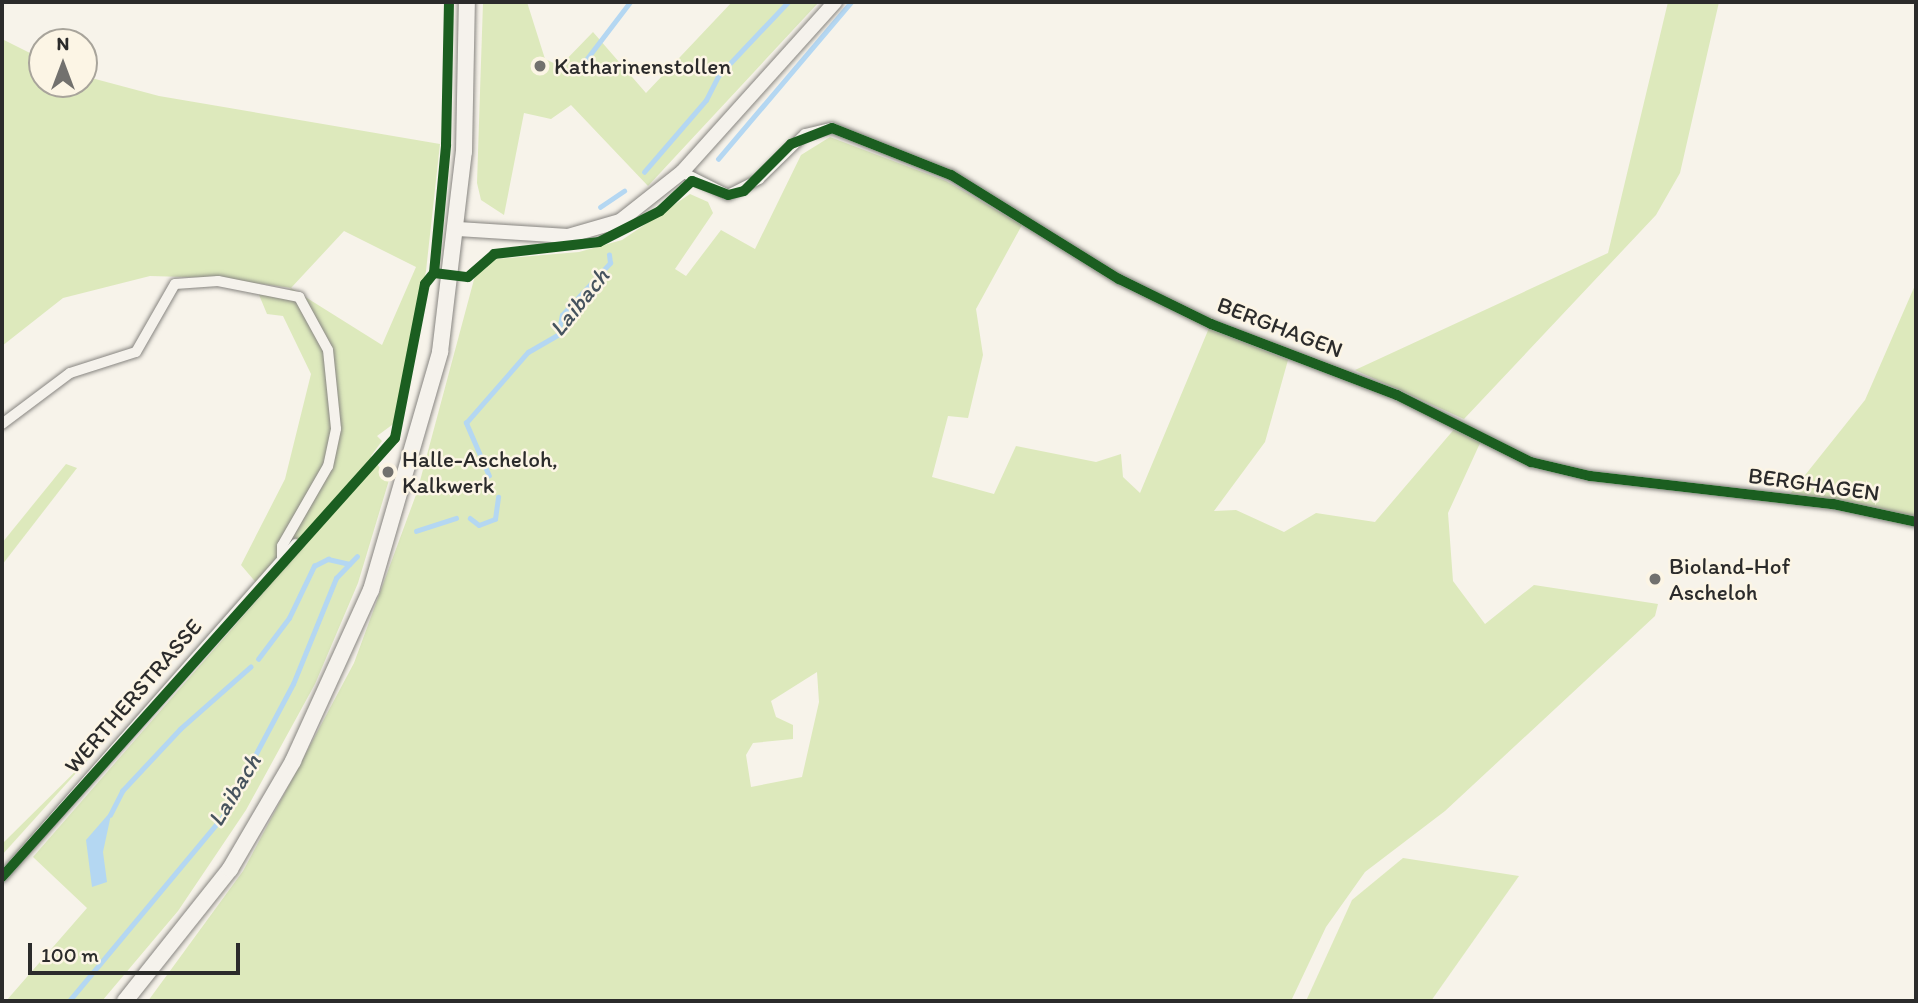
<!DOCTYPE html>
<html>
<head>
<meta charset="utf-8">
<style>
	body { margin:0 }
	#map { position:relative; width:1918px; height:1003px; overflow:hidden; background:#f7f3ea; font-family:Itim,sans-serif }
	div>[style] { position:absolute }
	.green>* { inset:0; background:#dde9bc }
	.water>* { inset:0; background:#b4d7f2 }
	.stream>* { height:4.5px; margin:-2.25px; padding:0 2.25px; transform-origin:2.25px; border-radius:2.25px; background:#b4d7f2 }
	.roads { filter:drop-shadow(0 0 2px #878581) drop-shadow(0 0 2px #878581) }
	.minor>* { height:10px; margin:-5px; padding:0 5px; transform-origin:5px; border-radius:5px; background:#f5f2ec }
	.tertiary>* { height:14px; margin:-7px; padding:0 7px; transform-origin:7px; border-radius:7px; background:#f5f2ec }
	.secondary>* { height:16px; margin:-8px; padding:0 8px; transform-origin:8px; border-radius:8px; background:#f5f2ec }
	.cycleway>* { height:10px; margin:-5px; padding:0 5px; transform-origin:5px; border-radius:5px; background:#1b5e20 }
	.dots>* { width:19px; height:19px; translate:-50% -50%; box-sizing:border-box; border:4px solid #fcf5e5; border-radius:50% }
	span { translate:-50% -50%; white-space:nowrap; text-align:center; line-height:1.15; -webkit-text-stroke:5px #fcf5e5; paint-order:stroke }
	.poi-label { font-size:23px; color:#2b2b2b }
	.left { translate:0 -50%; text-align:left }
	.street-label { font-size:23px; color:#2b2b2b }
	.water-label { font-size:24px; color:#46535e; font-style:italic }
	.frame { position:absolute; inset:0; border:4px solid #2b2b2b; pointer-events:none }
	.north { position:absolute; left:28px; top:28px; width:70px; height:70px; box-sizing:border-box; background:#fcf5e5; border:2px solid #a8a49b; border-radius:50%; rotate:0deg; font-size:19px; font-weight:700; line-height:28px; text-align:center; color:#2b2b2b }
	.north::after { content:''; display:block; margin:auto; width:24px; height:32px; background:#72716e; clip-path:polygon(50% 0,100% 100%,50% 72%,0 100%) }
	.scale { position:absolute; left:28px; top:943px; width:212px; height:32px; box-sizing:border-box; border:4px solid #2b2b2b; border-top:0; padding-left:9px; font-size:21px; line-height:24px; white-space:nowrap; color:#2b2b2b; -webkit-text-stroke:5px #fcf5e5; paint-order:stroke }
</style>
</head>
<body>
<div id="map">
	<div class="green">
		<i style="clip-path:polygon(483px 2px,527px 2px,545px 59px,560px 66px,593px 32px,646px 93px,732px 2px,819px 2px,648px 186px,571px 105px,551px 119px,524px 113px,504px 215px,481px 200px,477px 183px)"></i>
		<i style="clip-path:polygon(1668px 2px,1719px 2px,1680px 173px,1656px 215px,1464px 419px,1355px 370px,1608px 253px)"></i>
		<i style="clip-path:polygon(evenodd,2px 39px,42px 59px,42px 84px,84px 84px,84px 76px,159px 96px,440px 144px,426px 271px,396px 422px,377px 436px,382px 441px,371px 456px,389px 480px,358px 583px,315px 684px,246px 810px,178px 911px,102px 1001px,6px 1001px,87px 908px,33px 857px,264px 592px,241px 565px,285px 479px,311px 374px,283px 316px,267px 314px,257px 290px,286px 295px,291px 288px,219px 278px,150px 276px,63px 298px,2px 346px,2px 39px,344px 231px,416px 267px,382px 345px,291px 288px,344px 231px)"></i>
		<i style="clip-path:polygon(evenodd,830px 137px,946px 181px,1022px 225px,976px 309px,983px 355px,968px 418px,948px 416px,932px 477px,994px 494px,1016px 446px,1096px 462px,1121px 454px,1123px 477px,1140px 493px,1209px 328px,1288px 360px,1265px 442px,1214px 511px,1236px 510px,1284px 532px,1316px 513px,1375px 522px,1456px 427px,1481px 441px,1448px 513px,1453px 581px,1485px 624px,1534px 585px,1658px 604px,1655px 616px,1445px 811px,1365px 872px,1326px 927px,1291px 1001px,148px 1001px,243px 871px,354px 663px,417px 492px,476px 272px,496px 259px,579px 252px,622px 240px,690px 194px,708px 202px,713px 213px,675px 269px,686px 276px,721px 230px,755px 249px,801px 155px,830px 137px,817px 672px,819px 702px,802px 777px,751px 787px,746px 755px,753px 743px,793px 739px,793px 725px,776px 717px,771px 701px,817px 672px)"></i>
		<i style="clip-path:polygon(1916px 283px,1916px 516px,1790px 494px,1865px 400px)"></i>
		<i style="clip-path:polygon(66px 464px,77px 468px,2px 565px,2px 543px)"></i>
		<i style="clip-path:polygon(96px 751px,2px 855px,2px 844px)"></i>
		<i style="clip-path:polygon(1403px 858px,1519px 876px,1431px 1001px,1306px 1001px,1352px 900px)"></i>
	</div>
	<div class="water">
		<i style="clip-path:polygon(112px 810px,103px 852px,107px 882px,92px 887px,86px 840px)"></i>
	</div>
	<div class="stream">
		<i style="left:582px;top:65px;width:79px;rotate:-52.7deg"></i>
		<i style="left:718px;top:159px;width:206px;rotate:-49.7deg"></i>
		<i style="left:644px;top:172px;width:95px;rotate:-49.3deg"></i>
		<i style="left:706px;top:100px;width:27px;rotate:-63deg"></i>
		<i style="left:718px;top:76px;width:102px;rotate:-46.6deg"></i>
		<i style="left:600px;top:207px;width:29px;rotate:-34deg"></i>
		<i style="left:489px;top:476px;width:58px;rotate:-113.5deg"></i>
		<i style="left:466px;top:423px;width:94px;rotate:-48.9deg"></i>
		<i style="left:528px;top:352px;width:34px;rotate:-30deg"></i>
		<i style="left:558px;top:335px;width:20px;rotate:-79deg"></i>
		<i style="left:562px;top:315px;width:71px;rotate:-47.3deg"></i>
		<i style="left:610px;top:263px;width:8px;rotate:-97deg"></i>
		<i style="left:470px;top:518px;width:11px;rotate:38deg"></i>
		<i style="left:479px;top:525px;width:17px;rotate:-21deg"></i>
		<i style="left:495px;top:519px;width:22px;rotate:-82deg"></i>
		<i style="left:416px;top:531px;width:42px;rotate:-18deg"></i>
		<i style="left:258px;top:659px;width:51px;rotate:-52.9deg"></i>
		<i style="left:289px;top:618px;width:58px;rotate:-64.3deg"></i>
		<i style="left:314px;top:566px;width:16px;rotate:-27deg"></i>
		<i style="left:328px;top:559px;width:22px;rotate:13deg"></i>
		<i style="left:110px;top:815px;width:27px;rotate:-63deg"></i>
		<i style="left:122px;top:791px;width:85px;rotate:-46.9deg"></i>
		<i style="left:180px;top:729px;width:94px;rotate:-41.5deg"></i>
		<i style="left:69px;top:1001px;width:241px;rotate:-50.2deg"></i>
		<i style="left:223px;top:816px;width:149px;rotate:-62.1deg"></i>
		<i style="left:293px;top:684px;width:114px;rotate:-67.9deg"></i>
		<i style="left:336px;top:578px;width:30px;rotate:-46deg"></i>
	</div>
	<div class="roads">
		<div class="minor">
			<i style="left:682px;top:172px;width:51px;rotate:26.6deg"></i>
			<i style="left:728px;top:195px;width:35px;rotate:-27deg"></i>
			<i style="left:759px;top:179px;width:64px;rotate:-44.4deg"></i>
			<i style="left:805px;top:134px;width:28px;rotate:-13deg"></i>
			<i style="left:832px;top:128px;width:128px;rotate:21.6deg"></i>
			<i style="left:951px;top:175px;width:198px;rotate:31.8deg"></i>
			<i style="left:1119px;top:279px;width:102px;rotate:26.1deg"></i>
			<i style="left:1211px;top:324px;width:199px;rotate:20.9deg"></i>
			<i style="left:1397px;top:395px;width:150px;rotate:26.6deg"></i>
			<i style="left:1531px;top:462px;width:61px;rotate:13.3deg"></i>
			<i style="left:1590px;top:476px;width:245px;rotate:6.6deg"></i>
			<i style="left:1833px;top:504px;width:85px;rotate:12.2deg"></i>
			<i style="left:2px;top:424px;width:85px;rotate:-36.9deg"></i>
			<i style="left:70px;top:373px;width:69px;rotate:-17.7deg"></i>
			<i style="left:136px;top:352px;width:78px;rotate:-60.2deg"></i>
			<i style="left:175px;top:284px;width:43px;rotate:-4deg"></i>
			<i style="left:218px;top:281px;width:83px;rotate:11.2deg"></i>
			<i style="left:299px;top:297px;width:60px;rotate:61.3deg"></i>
			<i style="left:328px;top:350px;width:79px;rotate:84.2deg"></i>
			<i style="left:336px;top:429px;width:38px;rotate:102deg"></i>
			<i style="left:328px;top:466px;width:92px;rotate:119.9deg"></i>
			<i style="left:282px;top:546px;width:15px;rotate:90deg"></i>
			<i style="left:2px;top:877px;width:444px;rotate:-48.6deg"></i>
		</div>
		<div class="tertiary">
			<i style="left:458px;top:229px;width:110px;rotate:3.6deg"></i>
			<i style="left:568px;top:236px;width:54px;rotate:-16.1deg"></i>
			<i style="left:620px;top:221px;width:79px;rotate:-38.3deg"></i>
			<i style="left:682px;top:172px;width:229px;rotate:-48deg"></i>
		</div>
		<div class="secondary">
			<i style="left:125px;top:1001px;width:169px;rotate:-51.5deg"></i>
			<i style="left:230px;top:869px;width:125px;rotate:-59.7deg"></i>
			<i style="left:293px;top:761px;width:188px;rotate:-65.5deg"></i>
			<i style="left:371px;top:590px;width:248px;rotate:-73.8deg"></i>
			<i style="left:440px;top:352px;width:201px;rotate:-83.2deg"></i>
			<i style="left:464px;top:152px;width:150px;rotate:-88.9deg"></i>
		</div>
	</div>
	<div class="cycleway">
		<i style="left:434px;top:273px;width:34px;rotate:7deg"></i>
		<i style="left:468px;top:277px;width:35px;rotate:-41deg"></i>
		<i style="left:494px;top:254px;width:106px;rotate:-6.5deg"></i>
		<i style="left:599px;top:242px;width:68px;rotate:-26.9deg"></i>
		<i style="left:660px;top:211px;width:44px;rotate:-43.2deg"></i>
		<i style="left:692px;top:181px;width:39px;rotate:21deg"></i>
		<i style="left:728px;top:195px;width:16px;rotate:-14deg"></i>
		<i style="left:744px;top:191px;width:66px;rotate:-45deg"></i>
		<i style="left:791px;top:144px;width:44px;rotate:-21.3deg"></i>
		<i style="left:832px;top:128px;width:128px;rotate:21.6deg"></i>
		<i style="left:951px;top:175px;width:198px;rotate:31.8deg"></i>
		<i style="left:1119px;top:279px;width:102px;rotate:26.1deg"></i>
		<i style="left:1211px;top:324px;width:199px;rotate:20.9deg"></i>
		<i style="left:1397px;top:395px;width:150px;rotate:26.6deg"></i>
		<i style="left:1531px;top:462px;width:61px;rotate:13.3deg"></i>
		<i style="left:1590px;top:476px;width:245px;rotate:6.6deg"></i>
		<i style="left:1833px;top:504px;width:85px;rotate:12.2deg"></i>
		<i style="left:2px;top:877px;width:589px;rotate:-48.16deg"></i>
		<i style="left:395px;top:438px;width:157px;rotate:-79deg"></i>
		<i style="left:425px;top:284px;width:14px;rotate:-51deg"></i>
		<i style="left:434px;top:273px;width:129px;rotate:-84.6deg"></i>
		<i style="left:446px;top:145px;width:143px;rotate:-88.8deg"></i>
	</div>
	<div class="dots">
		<i style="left:540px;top:66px;background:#72716e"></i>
		<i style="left:388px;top:472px;background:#72716e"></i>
		<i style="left:1655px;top:579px;background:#72716e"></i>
	</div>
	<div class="poi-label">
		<span class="left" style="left:554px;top:66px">Katharinenstollen</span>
		<span class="left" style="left:402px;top:472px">Halle-Ascheloh,<br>Kalkwerk</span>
		<span class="left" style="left:1669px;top:579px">Bioland-Hof<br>Ascheloh</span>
	</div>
	<div class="street-label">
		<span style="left:1280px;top:327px;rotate:21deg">BERGHAGEN</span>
		<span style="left:1814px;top:484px;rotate:8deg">BERGHAGEN</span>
		<span style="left:133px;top:696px;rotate:-49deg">WERTHERSTRASSE</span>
	</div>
	<div class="water-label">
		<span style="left:579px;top:302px;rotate:-51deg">Laibach</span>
		<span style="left:234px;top:790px;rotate:-59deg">Laibach</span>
	</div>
	<div class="frame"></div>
	<div class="north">N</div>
	<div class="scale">100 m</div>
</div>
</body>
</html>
